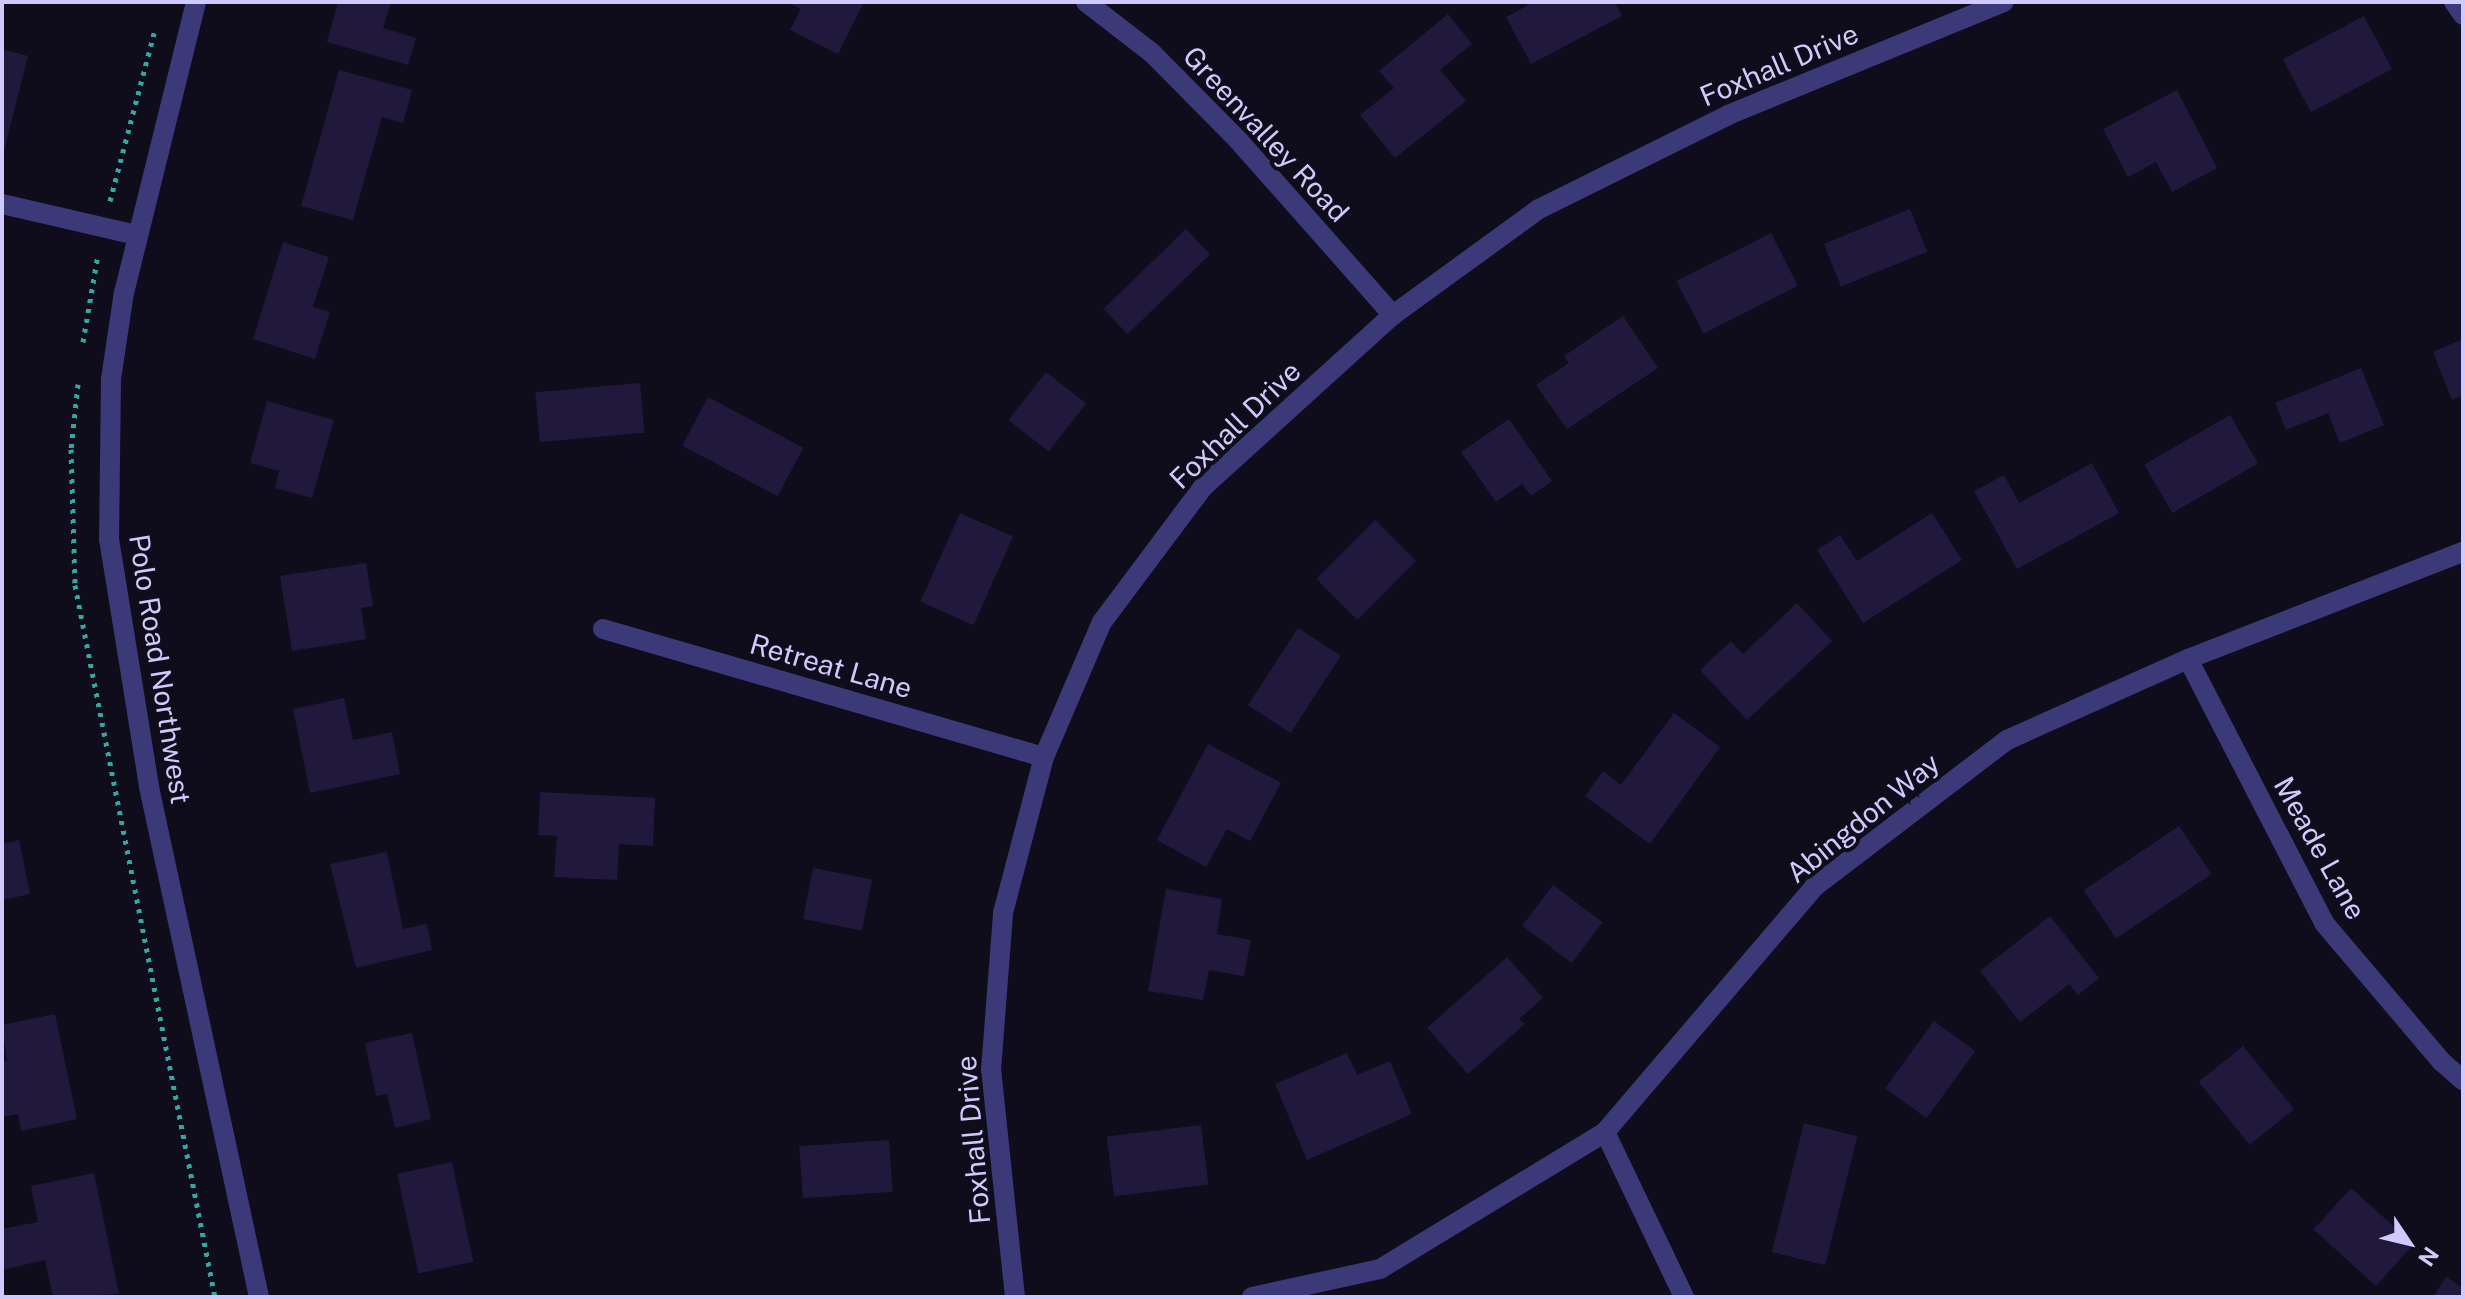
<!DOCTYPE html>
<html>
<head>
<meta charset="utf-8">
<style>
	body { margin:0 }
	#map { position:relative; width:2465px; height:1299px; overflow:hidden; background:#0f0c1c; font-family:"Public Sans",sans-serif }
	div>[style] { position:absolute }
	.building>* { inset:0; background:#20193c; transform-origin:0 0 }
	.path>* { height:5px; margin-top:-2.5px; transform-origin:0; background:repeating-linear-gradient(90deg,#33a8a0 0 4px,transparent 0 10px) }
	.minor>* { height:20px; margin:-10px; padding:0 10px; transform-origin:10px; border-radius:10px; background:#3c3979 }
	span { translate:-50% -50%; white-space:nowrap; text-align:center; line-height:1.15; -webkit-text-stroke:8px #0f0c1c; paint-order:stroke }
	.street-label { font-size:28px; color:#d0cafc }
	.frame { position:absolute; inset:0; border:4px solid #d0cafc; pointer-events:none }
	.north { position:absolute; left:2369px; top:1203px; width:80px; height:80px; -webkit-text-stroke:6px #0f0c1c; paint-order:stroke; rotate:125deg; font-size:22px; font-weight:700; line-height:32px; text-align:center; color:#d0cafc }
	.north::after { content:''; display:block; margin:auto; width:28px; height:36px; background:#d0cafc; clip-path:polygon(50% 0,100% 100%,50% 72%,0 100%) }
</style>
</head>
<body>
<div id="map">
	<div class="building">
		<i style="clip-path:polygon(338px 2px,391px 2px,383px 28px,416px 38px,408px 65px,327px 42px)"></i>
		<i style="clip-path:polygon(787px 2px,864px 2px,838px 54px,790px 30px,801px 9px)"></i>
		<i style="clip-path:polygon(1534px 2px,1615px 2px,1622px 16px,1531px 64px,1506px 17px)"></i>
		<i style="clip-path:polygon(1448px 14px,1472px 44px,1440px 70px,1466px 101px,1395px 158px,1360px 115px,1394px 88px,1379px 71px)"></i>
		<i style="left:2364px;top:16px;width:60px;height:92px;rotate:62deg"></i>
		<i style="clip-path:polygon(2px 49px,28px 56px,3px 155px,2px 155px)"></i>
		<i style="clip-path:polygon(339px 70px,412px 90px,403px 123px,382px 117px,353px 220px,301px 206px)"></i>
		<i style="clip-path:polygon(2177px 90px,2217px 168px,2172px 192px,2156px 162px,2128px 177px,2103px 129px)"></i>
		<i style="left:1910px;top:209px;width:46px;height:93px;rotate:68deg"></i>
		<i style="left:1186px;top:229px;width:35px;height:115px;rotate:46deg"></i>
		<i style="left:1771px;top:233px;width:59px;height:106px;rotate:63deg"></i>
		<i style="clip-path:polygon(283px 242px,329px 257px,313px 307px,330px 312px,315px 359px,253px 339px)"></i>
		<i style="clip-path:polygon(1623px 316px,1658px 368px,1567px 429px,1536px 385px,1569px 363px,1564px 356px)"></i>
		<i style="clip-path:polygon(2463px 339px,2463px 395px,2452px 400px,2433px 352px)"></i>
		<i style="clip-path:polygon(2361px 368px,2384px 425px,2340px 443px,2328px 413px,2286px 430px,2275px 403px)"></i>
		<i style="left:1046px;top:372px;width:51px;height:61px;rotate:38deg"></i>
		<i style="left:640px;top:383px;width:50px;height:105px;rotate:85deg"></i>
		<i style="left:708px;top:397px;width:108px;height:55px;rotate:28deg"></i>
		<i style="clip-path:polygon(267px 401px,334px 420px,312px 498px,275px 488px,279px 471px,250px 463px)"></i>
		<i style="left:2230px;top:415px;width:56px;height:99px;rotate:60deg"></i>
		<i style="clip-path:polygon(1509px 419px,1552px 481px,1531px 496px,1522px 484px,1496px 502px,1461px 452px)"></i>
		<i style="clip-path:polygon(2092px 463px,2119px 513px,2017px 569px,1974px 491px,2004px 475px,2019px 503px)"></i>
		<i style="left:960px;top:513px;width:58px;height:97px;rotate:24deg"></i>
		<i style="clip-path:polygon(1932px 513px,1962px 560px,1863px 623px,1817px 550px,1840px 535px,1857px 561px)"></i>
		<i style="left:1375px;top:520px;width:58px;height:83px;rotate:45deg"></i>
		<i style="clip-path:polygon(366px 563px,373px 606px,361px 608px,366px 639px,292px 651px,280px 576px)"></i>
		<i style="clip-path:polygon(1797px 603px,1832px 641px,1747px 720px,1700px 670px,1731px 641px,1743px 654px)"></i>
		<i style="left:1298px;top:628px;width:51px;height:92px;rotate:33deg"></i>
		<i style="clip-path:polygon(344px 698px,353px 740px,392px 732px,400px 774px,310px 793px,293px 709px)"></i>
		<i style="clip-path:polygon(1674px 713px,1720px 747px,1650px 844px,1585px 796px,1603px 771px,1621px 785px)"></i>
		<i style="clip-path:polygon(1208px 744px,1281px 783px,1250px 841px,1227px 829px,1206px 867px,1157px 840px)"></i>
		<i style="clip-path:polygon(540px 792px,655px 798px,653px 846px,619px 844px,617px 880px,554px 877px,557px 836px,538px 835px)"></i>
		<i style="left:2179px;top:826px;width:58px;height:115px;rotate:56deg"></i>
		<i style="clip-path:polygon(19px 840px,30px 894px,2px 900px,2px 844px)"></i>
		<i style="clip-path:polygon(387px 852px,403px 929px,427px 924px,432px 950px,356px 968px,330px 864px)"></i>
		<i style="left:813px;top:868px;width:60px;height:52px;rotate:11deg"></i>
		<i style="left:1553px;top:885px;width:62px;height:51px;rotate:37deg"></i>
		<i style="clip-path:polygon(1166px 889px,1222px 899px,1217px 934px,1251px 940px,1244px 976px,1209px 970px,1203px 1000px,1148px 991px)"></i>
		<i style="clip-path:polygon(2050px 916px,2099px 978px,2078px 995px,2069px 984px,2020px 1022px,1980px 971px)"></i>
		<i style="clip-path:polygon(1507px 957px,1543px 998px,1519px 1019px,1525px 1024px,1468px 1074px,1427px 1028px)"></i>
		<i style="clip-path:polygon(55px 1014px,77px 1119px,21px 1131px,18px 1114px,2px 1117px,2px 1062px,7px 1061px,2px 1025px)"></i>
		<i style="left:1934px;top:1021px;width:51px;height:83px;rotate:36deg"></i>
		<i style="clip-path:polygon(412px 1033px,431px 1119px,395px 1128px,387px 1094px,376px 1096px,365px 1043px)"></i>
		<i style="left:2243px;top:1046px;width:81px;height:57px;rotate:51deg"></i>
		<i style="clip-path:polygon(1347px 1053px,1357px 1075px,1390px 1061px,1412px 1114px,1307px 1160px,1275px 1084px)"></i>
		<i style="left:1804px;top:1123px;width:55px;height:133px;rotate:14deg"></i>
		<i style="left:1201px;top:1125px;width:60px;height:95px;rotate:83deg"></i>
		<i style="left:889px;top:1140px;width:52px;height:90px;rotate:86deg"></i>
		<i style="left:452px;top:1162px;width:102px;height:56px;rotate:78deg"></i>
		<i style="clip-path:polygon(94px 1173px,119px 1294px,53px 1297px,45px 1260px,2px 1270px,2px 1229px,38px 1222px,31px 1186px)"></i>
		<i style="left:2351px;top:1188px;width:84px;height:56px;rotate:42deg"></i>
		<i style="clip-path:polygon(2446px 1277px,2463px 1288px,2463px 1297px,2433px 1297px)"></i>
	</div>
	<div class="path">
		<i style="left:110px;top:201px;width:174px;rotate:-75.3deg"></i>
		<i style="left:83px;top:342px;width:89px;rotate:-80.3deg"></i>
		<i style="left:78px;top:384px;width:65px;rotate:96.1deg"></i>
		<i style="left:71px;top:449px;width:136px;rotate:88.3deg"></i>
		<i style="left:75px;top:585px;width:726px;rotate:78.88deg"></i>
	</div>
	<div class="minor">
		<i style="left:196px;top:2px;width:299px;rotate:103.9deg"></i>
		<i style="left:124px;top:292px;width:88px;rotate:98.5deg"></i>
		<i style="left:111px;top:379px;width:160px;rotate:90.7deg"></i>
		<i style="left:109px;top:539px;width:251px;rotate:80.8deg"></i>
		<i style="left:149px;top:787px;width:522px;rotate:77.83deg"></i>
		<i style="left:1086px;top:2px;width:83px;rotate:37.7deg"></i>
		<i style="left:1152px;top:53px;width:122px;rotate:45.3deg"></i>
		<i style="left:1238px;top:140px;width:234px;rotate:48.5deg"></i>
		<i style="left:2454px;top:2px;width:16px;rotate:55deg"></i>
		<i style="left:2px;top:204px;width:138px;rotate:13deg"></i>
		<i style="left:603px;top:629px;width:459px;rotate:16.2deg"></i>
		<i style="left:2188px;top:659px;width:297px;rotate:62.7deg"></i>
		<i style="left:2324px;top:923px;width:182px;rotate:49.7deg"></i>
		<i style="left:2442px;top:1062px;width:28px;rotate:41deg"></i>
		<i style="left:1605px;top:1132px;width:183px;rotate:64.4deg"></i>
		<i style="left:1015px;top:1297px;width:228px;rotate:-96deg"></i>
		<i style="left:991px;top:1070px;width:157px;rotate:-85.6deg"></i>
		<i style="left:1003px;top:913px;width:161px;rotate:-75.3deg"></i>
		<i style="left:1044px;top:757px;width:147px;rotate:-66.8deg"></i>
		<i style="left:1102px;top:622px;width:169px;rotate:-53.2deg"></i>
		<i style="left:1203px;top:487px;width:256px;rotate:-42.2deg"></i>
		<i style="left:1393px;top:315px;width:180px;rotate:-36deg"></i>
		<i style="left:1539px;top:209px;width:211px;rotate:-26.4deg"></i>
		<i style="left:1728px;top:115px;width:298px;rotate:-22.3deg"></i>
		<i style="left:1252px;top:1297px;width:131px;rotate:-12.3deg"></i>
		<i style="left:1380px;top:1269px;width:263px;rotate:-31.3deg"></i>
		<i style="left:1605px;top:1132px;width:322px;rotate:-49.5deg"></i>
		<i style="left:1814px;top:887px;width:243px;rotate:-37.3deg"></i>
		<i style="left:2007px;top:740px;width:198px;rotate:-24.1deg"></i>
		<i style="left:2188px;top:659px;width:295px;rotate:-21.3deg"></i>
	</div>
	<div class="street-label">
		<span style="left:1779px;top:65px;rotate:-23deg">Foxhall Drive</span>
		<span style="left:1266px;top:134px;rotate:47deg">Greenvalley Road</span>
		<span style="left:1235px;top:425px;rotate:-44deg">Foxhall Drive</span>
		<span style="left:831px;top:666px;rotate:16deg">Retreat Lane</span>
		<span style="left:160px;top:669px;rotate:81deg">Polo Road Northwest</span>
		<span style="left:1863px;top:818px;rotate:-39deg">Abingdon Way</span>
		<span style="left:2320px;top:848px;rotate:61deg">Meade Lane</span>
		<span style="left:973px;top:1140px;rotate:-95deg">Foxhall Drive</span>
	</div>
	<div class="frame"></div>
	<div class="north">N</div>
</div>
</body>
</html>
